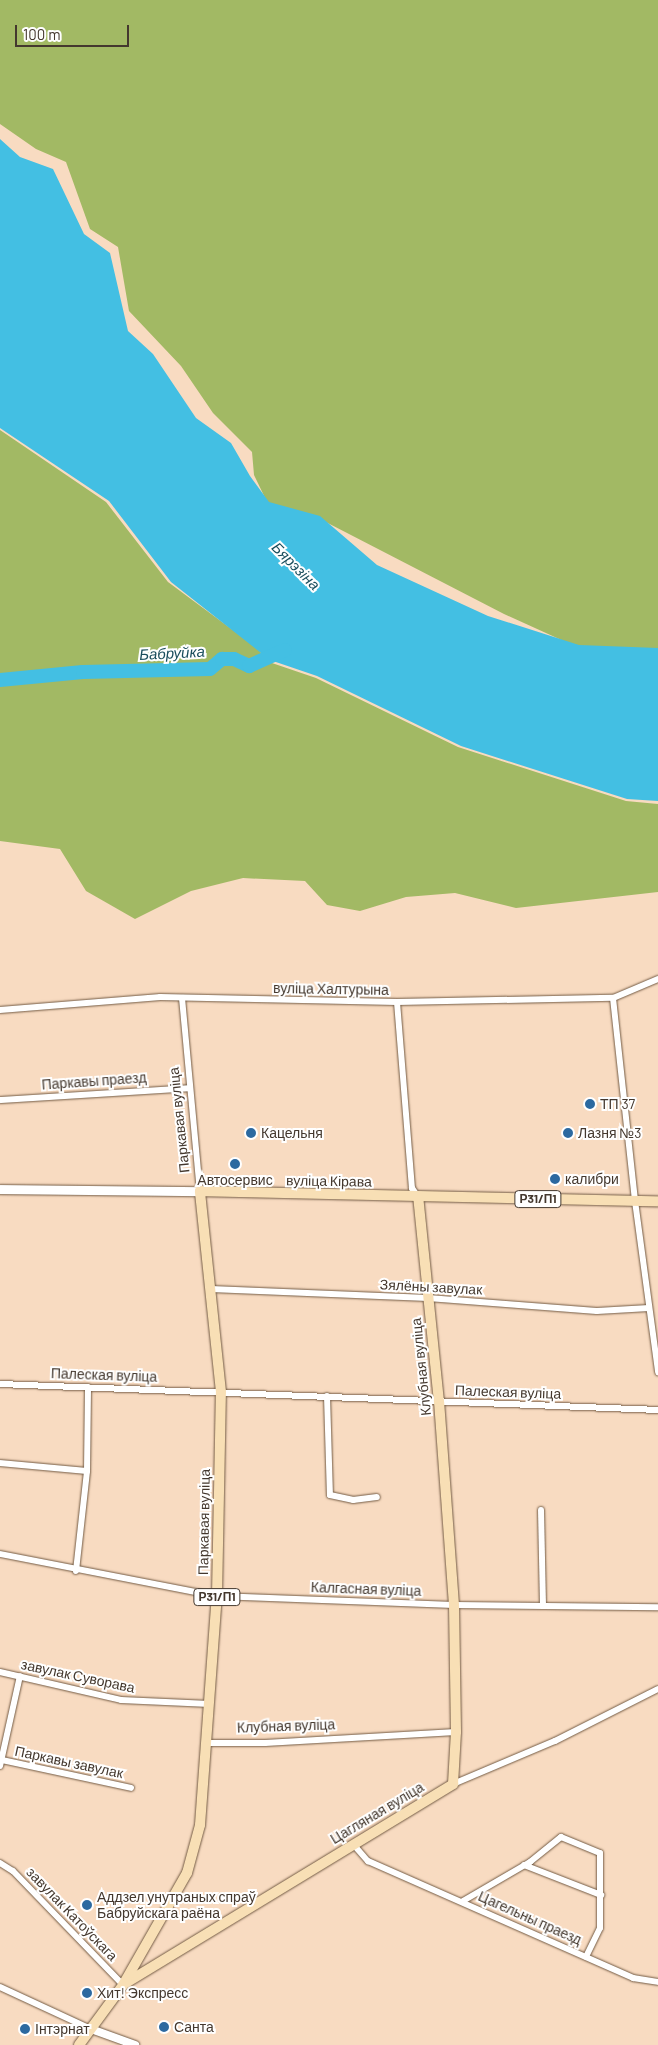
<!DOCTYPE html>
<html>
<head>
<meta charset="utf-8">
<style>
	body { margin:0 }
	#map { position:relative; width:658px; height:2045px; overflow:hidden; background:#f8dbc1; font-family:Barlow,sans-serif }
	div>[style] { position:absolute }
	.green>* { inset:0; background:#a2b964 }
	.water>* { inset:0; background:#43bfe3 }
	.river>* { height:14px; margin:-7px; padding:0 7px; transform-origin:7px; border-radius:7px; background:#43bfe3 }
	.roads { filter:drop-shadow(0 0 1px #735b44) drop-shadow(0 0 1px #735b44) }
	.minor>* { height:6px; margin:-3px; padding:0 3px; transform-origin:3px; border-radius:3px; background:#fff }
	.tertiary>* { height:8px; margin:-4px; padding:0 4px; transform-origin:4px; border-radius:4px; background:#fff }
	.secondary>* { height:9px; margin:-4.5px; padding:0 4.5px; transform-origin:4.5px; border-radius:4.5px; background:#fff }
	.primary>* { height:10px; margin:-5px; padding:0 5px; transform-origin:5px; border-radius:5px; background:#f8dfb5 }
	.dots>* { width:14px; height:14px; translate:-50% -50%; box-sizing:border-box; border:2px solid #fff; border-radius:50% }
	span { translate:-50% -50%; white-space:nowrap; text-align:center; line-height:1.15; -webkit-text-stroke:4px #fff; paint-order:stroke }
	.shield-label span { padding:1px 4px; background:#fff; border:1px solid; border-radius:4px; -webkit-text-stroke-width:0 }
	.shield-label { font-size:12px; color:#44382e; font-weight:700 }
	.street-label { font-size:14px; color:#44382e }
	.poi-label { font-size:14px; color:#44382e }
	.left { translate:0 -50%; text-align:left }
	.water-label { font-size:15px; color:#1b4e5d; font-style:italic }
	.scale { position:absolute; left:15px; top:25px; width:114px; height:22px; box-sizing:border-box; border:2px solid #44382e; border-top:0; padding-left:6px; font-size:15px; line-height:18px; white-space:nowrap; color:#44382e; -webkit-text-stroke:4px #fff; paint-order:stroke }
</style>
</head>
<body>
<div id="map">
	<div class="green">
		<i style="clip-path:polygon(0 0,658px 0,658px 651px,579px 648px,504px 614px,318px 518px,268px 504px,254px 475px,252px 452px,213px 413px,181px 366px,129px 311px,118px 247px,90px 229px,66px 162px,36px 149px,0 124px)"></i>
		<i style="clip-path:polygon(0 430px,106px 502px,168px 582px,257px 648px,269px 662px,316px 678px,458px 747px,626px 801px,658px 804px,658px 892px,516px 908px,455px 893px,406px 897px,360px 911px,327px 905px,305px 881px,243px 878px,191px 891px,135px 919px,86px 891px,60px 849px,0 841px)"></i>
	</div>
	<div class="water">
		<i style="clip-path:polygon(0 139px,20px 157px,53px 169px,84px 234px,110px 253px,128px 331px,153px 354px,196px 418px,231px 443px,250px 476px,269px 502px,320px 516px,377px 565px,488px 616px,579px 645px,658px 648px,658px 801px,627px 799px,461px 746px,317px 676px,270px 660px,171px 582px,109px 501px,0 428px)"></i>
	</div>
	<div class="river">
		<i style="left:0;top:680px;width:83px;rotate:-5.5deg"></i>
		<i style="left:83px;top:672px;width:127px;rotate:-1.4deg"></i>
		<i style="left:210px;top:669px;width:16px;rotate:-40deg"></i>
		<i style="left:222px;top:659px;width:12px"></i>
		<i style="left:234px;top:659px;width:17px;rotate:25deg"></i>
		<i style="left:249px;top:666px;width:39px;rotate:-24deg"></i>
	</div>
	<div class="roads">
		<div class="minor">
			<i style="left:182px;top:998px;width:194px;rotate:84.7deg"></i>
			<i style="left:613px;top:998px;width:204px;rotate:83.8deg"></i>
			<i style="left:635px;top:1201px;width:173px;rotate:82.3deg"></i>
			<i style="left:397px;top:1002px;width:187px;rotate:85.4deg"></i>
			<i style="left:412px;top:1188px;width:11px;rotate:56deg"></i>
			<i style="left:0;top:1010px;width:161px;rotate:-4.6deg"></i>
			<i style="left:160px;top:997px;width:237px;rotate:1.2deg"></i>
			<i style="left:397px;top:1002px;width:216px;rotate:-1.1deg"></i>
			<i style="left:613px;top:998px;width:49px;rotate:-22.9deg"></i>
			<i style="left:0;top:1100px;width:190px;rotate:-3.6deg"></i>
			<i style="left:211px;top:1289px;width:217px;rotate:2.4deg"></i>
			<i style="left:428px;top:1298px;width:169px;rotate:4.4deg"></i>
			<i style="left:597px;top:1311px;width:52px;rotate:-3.3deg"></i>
			<i style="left:0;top:1384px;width:659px;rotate:2.26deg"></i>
			<i style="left:327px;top:1396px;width:99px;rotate:88.3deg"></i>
			<i style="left:330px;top:1495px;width:24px;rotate:12deg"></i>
			<i style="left:353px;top:1500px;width:24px;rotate:-7deg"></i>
			<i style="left:0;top:1463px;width:87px;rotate:5.3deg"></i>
			<i style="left:541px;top:1510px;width:96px;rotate:88.8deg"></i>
			<i style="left:0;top:1554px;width:221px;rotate:11deg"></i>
			<i style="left:217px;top:1596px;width:237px;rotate:2.2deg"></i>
			<i style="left:454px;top:1605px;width:204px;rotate:0.6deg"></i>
			<i style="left:76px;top:1571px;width:101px;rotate:-83.7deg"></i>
			<i style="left:87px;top:1471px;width:84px;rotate:-89.3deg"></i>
			<i style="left:0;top:1672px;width:124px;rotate:13deg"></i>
			<i style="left:121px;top:1700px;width:89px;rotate:2.6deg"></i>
			<i style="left:208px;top:1743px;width:57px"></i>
			<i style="left:265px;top:1743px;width:191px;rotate:-3.3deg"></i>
			<i style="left:2px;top:1760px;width:132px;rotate:12.2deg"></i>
			<i style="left:0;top:1766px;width:92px;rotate:-77.5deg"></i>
			<i style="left:453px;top:1784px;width:111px;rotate:-22.9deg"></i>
			<i style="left:555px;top:1741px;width:115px;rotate:-26.8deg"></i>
			<i style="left:353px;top:1844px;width:23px;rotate:49deg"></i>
			<i style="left:368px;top:1861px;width:290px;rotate:23.8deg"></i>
			<i style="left:633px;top:1978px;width:25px;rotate:9deg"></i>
			<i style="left:0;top:1863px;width:15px;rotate:32deg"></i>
			<i style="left:13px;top:1871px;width:158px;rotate:46deg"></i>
			<i style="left:524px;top:1865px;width:83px;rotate:21.3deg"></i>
			<i style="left:463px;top:1901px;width:78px;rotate:-30.2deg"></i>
			<i style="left:530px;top:1862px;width:40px;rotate:-39deg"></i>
			<i style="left:561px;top:1837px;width:42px;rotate:22.3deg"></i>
			<i style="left:600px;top:1853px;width:75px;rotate:90deg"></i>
			<i style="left:600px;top:1928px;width:32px;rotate:116deg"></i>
			<i style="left:0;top:1987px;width:100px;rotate:24.8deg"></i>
		</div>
		<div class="tertiary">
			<i style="left:91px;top:2029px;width:47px;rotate:20deg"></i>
		</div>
		<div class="secondary">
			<i style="left:0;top:1189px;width:200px;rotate:0.6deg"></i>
		</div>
		<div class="primary">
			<i style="left:126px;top:1983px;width:383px;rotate:-31.3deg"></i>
			<i style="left:453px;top:1784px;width:52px;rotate:-86.7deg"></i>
			<i style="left:456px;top:1732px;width:127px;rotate:-90.9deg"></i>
			<i style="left:454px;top:1605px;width:204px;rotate:-94.2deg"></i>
			<i style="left:439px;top:1402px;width:206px;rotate:-95.8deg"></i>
			<i style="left:79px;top:2045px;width:74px;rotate:-53.7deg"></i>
			<i style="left:123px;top:1985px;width:129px;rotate:-60.3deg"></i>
			<i style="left:187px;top:1873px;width:50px;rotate:-74.8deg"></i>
			<i style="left:200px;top:1825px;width:230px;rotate:-85.8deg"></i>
			<i style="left:217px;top:1596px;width:204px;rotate:-88.9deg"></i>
			<i style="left:221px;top:1392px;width:202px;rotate:-96deg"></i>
			<i style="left:200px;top:1191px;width:458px;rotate:1.3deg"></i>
		</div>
	</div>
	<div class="dots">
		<i style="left:590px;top:1104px;background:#2c69a0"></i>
		<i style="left:251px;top:1133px;background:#2c69a0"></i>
		<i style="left:568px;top:1133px;background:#2c69a0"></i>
		<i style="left:235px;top:1164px;background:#2c69a0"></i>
		<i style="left:555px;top:1179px;background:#2c69a0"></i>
		<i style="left:87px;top:1905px;background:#2c69a0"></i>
		<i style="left:87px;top:1993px;background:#2c69a0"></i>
		<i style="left:164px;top:2027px;background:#2c69a0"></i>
		<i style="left:25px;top:2029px;background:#2c69a0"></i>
	</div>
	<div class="shield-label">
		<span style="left:538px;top:1199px">Р31/П1</span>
		<span style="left:217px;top:1597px">Р31/П1</span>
	</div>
	<div class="street-label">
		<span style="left:331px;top:989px;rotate:1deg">вуліца Халтурына</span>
		<span style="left:94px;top:1081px;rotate:-4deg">Паркавы праезд</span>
		<span style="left:179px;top:1120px;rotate:-96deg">Паркавая вуліца</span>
		<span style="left:329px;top:1181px;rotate:1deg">вуліца Кірава</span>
		<span style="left:431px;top:1287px;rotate:3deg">Зялёны завулак</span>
		<span style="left:421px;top:1367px;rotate:-96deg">Клубная вуліца</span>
		<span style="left:104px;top:1375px;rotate:2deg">Палеская вуліца</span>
		<span style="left:508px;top:1392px;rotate:2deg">Палеская вуліца</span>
		<span style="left:204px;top:1522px;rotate:-89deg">Паркавая вуліца</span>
		<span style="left:366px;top:1589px;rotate:2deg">Калгасная вуліца</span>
		<span style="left:78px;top:1676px;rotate:12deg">завулак Суворава</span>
		<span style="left:286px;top:1726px;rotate:-2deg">Клубная вуліца</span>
		<span style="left:69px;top:1762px;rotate:12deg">Паркавы завулак</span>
		<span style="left:377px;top:1813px;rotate:-31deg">Цагляная вуліца</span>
		<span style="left:72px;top:1914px;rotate:46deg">завулак Катоўскага</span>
		<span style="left:530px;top:1918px;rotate:24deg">Цагельны праезд</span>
	</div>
	<div class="poi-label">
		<span class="left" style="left:600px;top:1104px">ТП 37</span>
		<span class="left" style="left:261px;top:1133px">Кацельня</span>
		<span class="left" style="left:578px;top:1133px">Лазня №3</span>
		<span class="left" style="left:565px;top:1179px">калибри</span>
		<span style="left:235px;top:1180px">Автосервис</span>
		<span class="left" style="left:97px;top:1905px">Аддзел унутраных спраў<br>Бабруйскага раёна</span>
		<span class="left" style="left:97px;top:1993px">Хит! Экспресс</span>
		<span class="left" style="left:174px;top:2027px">Санта</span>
		<span class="left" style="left:35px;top:2029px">Інтэрнат</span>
	</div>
	<div class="water-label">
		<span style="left:296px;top:566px;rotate:45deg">Бярэзіна</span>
		<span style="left:172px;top:653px;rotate:-3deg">Бабруйка</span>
	</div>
	<div class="scale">100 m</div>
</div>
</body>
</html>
